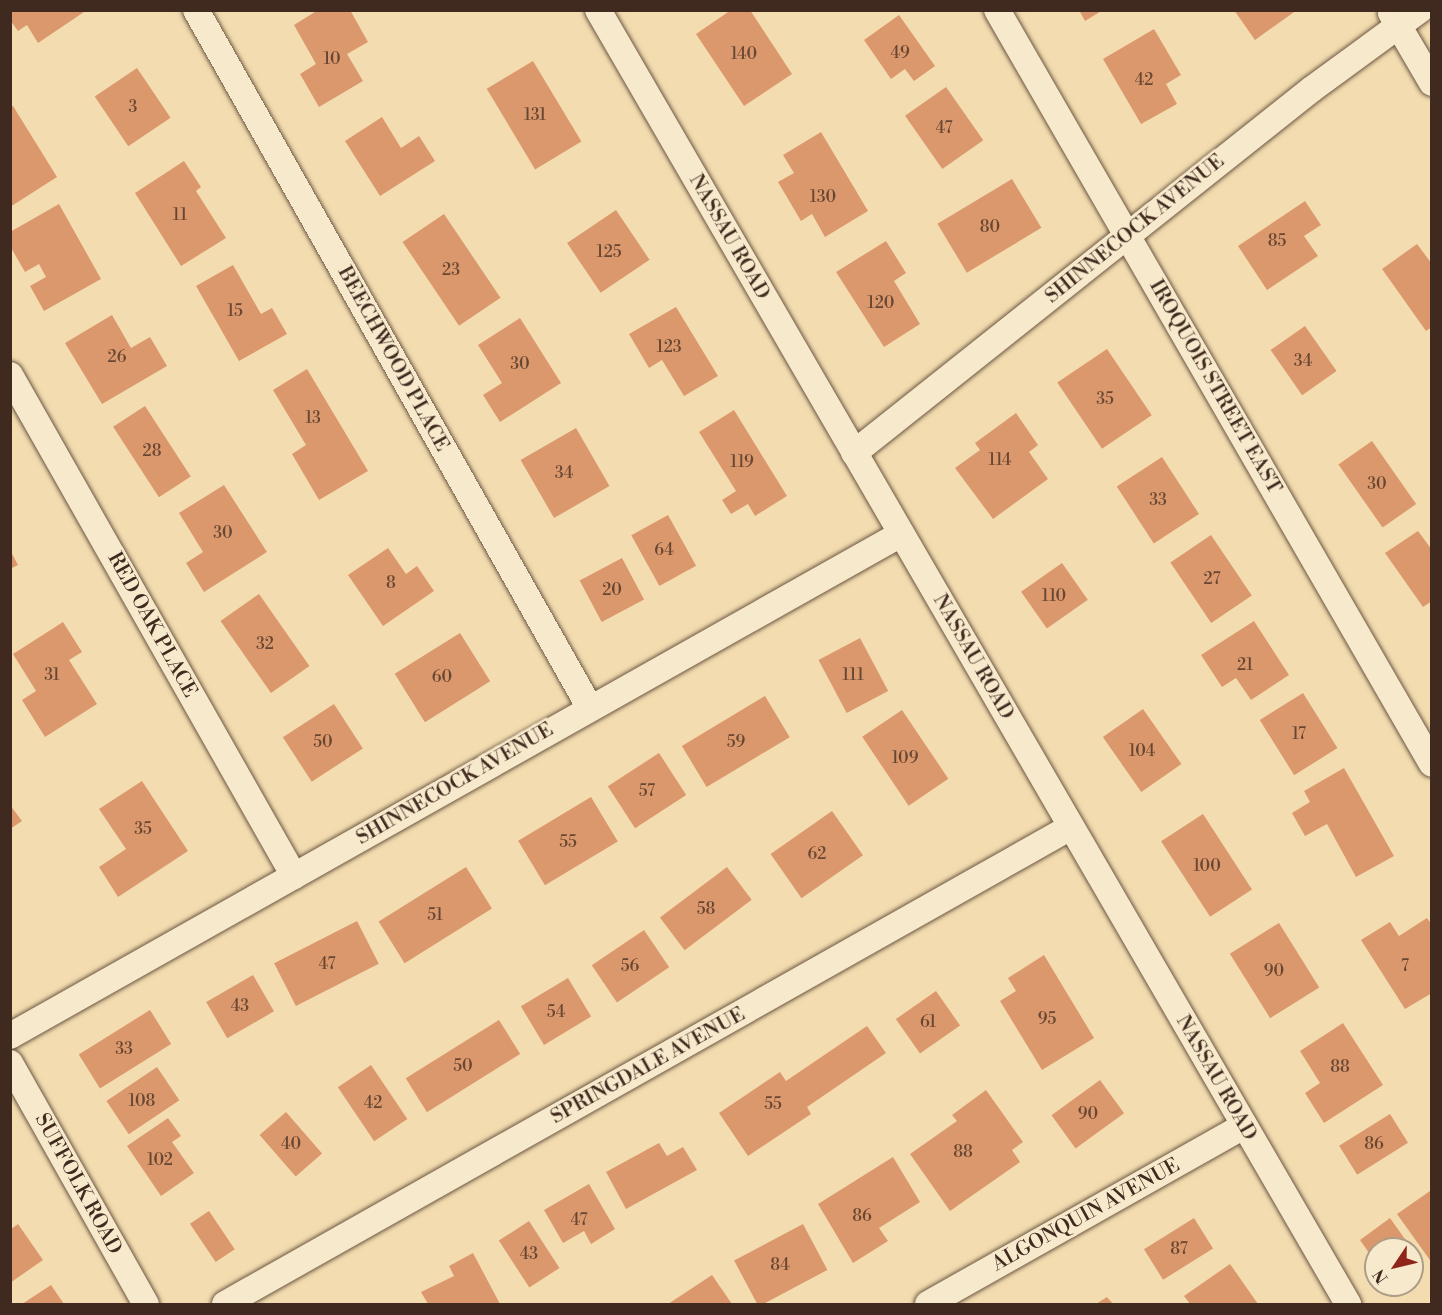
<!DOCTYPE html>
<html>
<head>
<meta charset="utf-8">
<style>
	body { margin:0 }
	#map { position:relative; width:1442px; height:1315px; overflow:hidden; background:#f3ddb0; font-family:"Libre Bodoni",serif }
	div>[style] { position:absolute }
	.building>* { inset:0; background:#dc986d; transform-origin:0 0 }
	.roads { filter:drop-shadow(0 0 2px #6d5743) drop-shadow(0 0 2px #6d5743) }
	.minor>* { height:26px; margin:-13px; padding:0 13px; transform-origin:13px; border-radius:13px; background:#f7e9cc }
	span { translate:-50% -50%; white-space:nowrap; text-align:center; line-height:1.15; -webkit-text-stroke:5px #f7e9cc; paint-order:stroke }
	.number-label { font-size:16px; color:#674632 }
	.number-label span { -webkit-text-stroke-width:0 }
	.street-label { font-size:20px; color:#402a1f }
	.frame { position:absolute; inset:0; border:12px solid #402a1f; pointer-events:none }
	.north { position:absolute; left:1364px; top:1237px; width:60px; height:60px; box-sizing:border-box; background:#f7e9cc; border:2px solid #ae9d87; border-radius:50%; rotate:235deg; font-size:16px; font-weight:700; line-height:24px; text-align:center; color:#402a1f }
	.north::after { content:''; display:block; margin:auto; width:21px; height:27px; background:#8f2418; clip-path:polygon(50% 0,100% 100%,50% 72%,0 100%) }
</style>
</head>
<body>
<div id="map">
	<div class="building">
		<i style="clip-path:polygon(10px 10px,87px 10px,38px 43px,27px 25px,18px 31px,10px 20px)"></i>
		<i style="clip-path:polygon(318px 10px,350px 10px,368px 42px,347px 54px,363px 81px,319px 107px,300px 74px,316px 64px,294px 25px)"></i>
		<i style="clip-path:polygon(731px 10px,750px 10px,792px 74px,744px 106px,696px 34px)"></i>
		<i style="clip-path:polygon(1079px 10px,1103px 10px,1085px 21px)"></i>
		<i style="clip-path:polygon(1234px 10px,1297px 10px,1255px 40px)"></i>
		<i style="clip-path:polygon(899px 15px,935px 66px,914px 81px,905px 69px,891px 79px,864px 40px)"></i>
		<i style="clip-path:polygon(1154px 29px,1181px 75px,1166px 84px,1177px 104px,1141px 124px,1103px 59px)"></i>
		<i style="left:533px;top:61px;width:94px;height:54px;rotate:59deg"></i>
		<i style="left:137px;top:68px;width:60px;height:51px;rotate:56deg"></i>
		<i style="left:946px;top:87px;width:65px;height:50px;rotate:55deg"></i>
		<i style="clip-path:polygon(13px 106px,57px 177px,10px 207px,10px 108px)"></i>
		<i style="clip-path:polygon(382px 117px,401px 148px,419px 136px,435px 161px,380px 196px,345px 141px)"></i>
		<i style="clip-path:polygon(821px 132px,868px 211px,825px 237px,812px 214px,801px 221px,778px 182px,794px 173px,783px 155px)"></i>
		<i style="clip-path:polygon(184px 161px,201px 187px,196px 191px,226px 238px,181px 266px,135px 193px)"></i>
		<i style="left:1012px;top:179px;width:57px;height:87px;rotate:59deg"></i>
		<i style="clip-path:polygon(1305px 201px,1321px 225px,1304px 236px,1318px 256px,1267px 290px,1238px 246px)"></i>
		<i style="clip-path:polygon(59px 204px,101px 279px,44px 311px,30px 286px,46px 277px,39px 264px,25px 272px,10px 246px,10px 232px)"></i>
		<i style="left:616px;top:210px;width:60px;height:59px;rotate:56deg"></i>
		<i style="left:444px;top:214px;width:101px;height:50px;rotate:56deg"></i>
		<i style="clip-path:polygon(886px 241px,906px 273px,894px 281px,920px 324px,884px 347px,836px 272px)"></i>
		<i style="clip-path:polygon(1417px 244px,1432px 264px,1432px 327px,1426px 331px,1382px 269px)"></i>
		<i style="clip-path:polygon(233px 265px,261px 314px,272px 308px,287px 334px,239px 361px,196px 286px)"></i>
		<i style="clip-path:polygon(676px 307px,718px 376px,684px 396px,662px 360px,649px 368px,629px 334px)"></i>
		<i style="clip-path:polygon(112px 315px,131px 348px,150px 337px,167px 366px,102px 404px,65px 343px)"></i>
		<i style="clip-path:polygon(520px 318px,561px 383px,500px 422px,483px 395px,502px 383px,478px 345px)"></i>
		<i style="left:1305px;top:326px;width:55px;height:42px;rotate:55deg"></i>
		<i style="left:1107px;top:349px;width:80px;height:60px;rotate:56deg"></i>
		<i style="clip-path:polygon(307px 369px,368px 471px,319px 500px,292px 454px,306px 445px,273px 390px)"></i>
		<i style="left:145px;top:406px;width:84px;height:38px;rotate:57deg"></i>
		<i style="clip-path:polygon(734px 410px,787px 496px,755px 516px,748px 504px,731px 514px,722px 500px,736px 491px,699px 432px)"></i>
		<i style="clip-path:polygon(1016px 413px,1038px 445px,1029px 452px,1048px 479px,993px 519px,955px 468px,980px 450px,975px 443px)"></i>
		<i style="left:576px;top:428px;width:67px;height:64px;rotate:60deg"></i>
		<i style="left:1372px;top:441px;width:77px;height:41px;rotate:55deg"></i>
		<i style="left:1162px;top:457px;width:68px;height:54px;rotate:57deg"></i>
		<i style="clip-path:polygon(224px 485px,267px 552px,204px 592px,186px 563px,203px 552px,179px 513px)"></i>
		<i style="left:668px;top:515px;width:58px;height:42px;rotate:61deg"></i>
		<i style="clip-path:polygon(1418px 531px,1432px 550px,1432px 601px,1423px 607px,1385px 553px)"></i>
		<i style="left:1211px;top:535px;width:73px;height:49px;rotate:56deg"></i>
		<i style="clip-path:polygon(388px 548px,406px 574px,417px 566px,434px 591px,383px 626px,348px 575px)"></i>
		<i style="clip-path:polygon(10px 550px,18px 565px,10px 569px)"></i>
		<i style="left:622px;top:558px;width:47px;height:48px;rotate:62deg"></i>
		<i style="left:1062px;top:563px;width:45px;height:50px;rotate:55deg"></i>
		<i style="left:259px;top:594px;width:88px;height:47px;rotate:55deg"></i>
		<i style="clip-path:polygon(1254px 621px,1289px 675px,1251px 700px,1236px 678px,1222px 687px,1201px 655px)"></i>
		<i style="clip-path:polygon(63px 622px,82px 652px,69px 660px,97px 704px,45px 737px,22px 700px,36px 691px,13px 654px)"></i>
		<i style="left:460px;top:633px;width:57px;height:77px;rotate:58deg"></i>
		<i style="left:860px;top:638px;width:60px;height:47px;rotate:62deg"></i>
		<i style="left:1303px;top:693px;width:65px;height:51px;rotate:58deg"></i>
		<i style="left:765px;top:696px;width:48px;height:97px;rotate:59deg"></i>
		<i style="left:334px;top:704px;width:53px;height:61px;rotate:57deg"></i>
		<i style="left:1143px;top:709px;width:67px;height:49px;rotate:55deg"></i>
		<i style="left:902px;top:710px;width:83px;height:48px;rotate:56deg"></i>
		<i style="left:659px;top:753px;width:50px;height:61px;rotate:57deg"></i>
		<i style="clip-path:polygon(1344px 768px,1394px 856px,1356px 877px,1327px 824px,1305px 836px,1292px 813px,1310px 802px,1304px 791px)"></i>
		<i style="clip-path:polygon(142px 781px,188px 851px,118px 897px,99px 867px,126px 849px,99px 809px)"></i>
		<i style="left:591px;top:797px;width:52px;height:85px;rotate:59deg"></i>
		<i style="clip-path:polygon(10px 805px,22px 821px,10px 829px)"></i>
		<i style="left:832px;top:811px;width:54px;height:75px;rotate:55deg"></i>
		<i style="left:1203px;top:814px;width:90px;height:50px;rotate:57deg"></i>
		<i style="left:466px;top:867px;width:49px;height:103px;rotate:58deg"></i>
		<i style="left:727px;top:867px;width:41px;height:84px;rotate:53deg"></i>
		<i style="clip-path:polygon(1427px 918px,1432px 925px,1432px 993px,1405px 1009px,1361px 940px,1390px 922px,1399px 936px)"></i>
		<i style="left:357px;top:921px;width:48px;height:93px;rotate:63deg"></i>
		<i style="left:1279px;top:923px;width:76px;height:58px;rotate:58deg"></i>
		<i style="left:644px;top:930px;width:45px;height:63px;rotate:56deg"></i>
		<i style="clip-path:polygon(1044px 955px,1094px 1038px,1042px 1070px,1000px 1001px,1016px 991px,1008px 978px)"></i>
		<i style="left:253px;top:975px;width:42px;height:54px;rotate:60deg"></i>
		<i style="left:568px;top:978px;width:45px;height:55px;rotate:59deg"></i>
		<i style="left:936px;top:991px;width:42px;height:49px;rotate:55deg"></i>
		<i style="left:150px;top:1010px;width:40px;height:84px;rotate:58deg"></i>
		<i style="left:499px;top:1020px;width:40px;height:110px;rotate:58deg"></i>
		<i style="clip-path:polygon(1343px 1023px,1383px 1085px,1324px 1123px,1305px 1093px,1320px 1083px,1300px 1051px)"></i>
		<i style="clip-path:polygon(867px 1026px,886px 1053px,807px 1107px,811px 1114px,748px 1156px,719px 1113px,780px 1072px,786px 1081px)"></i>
		<i style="left:371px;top:1065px;width:65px;height:40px;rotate:56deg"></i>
		<i style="left:157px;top:1067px;width:40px;height:61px;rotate:56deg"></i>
		<i style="left:1100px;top:1080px;width:41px;height:60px;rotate:54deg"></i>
		<i style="clip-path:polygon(986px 1090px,1023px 1142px,1012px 1150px,1020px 1162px,950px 1211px,910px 1154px,957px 1121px,952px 1115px)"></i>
		<i style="left:286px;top:1112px;width:55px;height:35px;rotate:49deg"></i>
		<i style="left:1390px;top:1114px;width:34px;height:60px;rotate:58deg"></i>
		<i style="clip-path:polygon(168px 1118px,181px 1136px,172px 1142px,194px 1173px,161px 1196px,127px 1146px)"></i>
		<i style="clip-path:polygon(659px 1143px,667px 1156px,683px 1147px,697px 1170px,626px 1209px,606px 1172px)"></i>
		<i style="clip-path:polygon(893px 1157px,920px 1202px,879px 1228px,888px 1241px,853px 1263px,818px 1204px)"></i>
		<i style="clip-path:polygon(589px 1184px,615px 1229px,591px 1244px,584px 1231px,563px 1243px,544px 1210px)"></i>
		<i style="clip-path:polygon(1430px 1191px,1432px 1193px,1432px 1263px,1397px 1214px)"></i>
		<i style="left:209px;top:1211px;width:46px;height:23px;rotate:56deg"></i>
		<i style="left:1194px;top:1218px;width:36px;height:59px;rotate:58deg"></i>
		<i style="clip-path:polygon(1390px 1218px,1412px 1249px,1376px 1249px,1376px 1263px,1360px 1240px)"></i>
		<i style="left:529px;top:1221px;width:56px;height:36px;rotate:57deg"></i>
		<i style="clip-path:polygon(18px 1224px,43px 1260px,10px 1283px,10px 1230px)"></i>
		<i style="left:803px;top:1224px;width:52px;height:78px;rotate:62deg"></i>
		<i style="clip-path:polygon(1412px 1249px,1422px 1264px,1412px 1271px)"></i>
		<i style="clip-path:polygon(473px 1253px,500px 1304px,428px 1304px,421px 1292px,454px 1276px,449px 1266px)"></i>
		<i style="clip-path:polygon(1230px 1264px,1258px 1304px,1190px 1304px,1184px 1296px)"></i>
		<i style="clip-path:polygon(712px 1275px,732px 1304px,668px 1304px)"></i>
		<i style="clip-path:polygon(51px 1285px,64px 1304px,22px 1304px)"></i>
		<i style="clip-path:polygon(1107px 1297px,1113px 1304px,1096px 1304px)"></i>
	</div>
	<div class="roads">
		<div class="minor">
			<i style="left:196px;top:10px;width:802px;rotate:60.56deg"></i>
			<i style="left:598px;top:10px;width:1496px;rotate:59.9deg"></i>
			<i style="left:997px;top:10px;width:870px;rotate:60.02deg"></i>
			<i style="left:1391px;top:13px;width:81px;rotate:59.6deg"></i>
			<i style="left:10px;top:375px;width:576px;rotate:60.45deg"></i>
			<i style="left:854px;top:453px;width:585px;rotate:-38.48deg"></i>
			<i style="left:1312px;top:89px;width:134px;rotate:-36.2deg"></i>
			<i style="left:10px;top:1036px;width:1023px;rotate:-29.4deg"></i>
			<i style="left:10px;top:1063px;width:277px;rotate:60.6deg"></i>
			<i style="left:225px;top:1304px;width:971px;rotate:-29.42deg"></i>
			<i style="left:928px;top:1304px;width:363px;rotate:-29.4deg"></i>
		</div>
	</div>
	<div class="number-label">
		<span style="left:900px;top:53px">49</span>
		<span style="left:744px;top:54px">140</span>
		<span style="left:332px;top:59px">10</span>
		<span style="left:1144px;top:80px">42</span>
		<span style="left:133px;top:107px">3</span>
		<span style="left:535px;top:115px">131</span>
		<span style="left:944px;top:128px">47</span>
		<span style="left:823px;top:197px">130</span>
		<span style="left:180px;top:215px">11</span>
		<span style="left:990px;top:227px">80</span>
		<span style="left:1277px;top:241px">85</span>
		<span style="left:609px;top:252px">125</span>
		<span style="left:451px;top:270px">23</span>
		<span style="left:881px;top:303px">120</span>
		<span style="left:235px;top:311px">15</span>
		<span style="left:669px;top:347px">123</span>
		<span style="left:117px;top:357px">26</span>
		<span style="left:1303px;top:361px">34</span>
		<span style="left:520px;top:364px">30</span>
		<span style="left:1105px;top:399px">35</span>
		<span style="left:313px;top:418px">13</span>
		<span style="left:152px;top:451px">28</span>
		<span style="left:1000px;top:460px">114</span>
		<span style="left:742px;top:462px">119</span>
		<span style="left:564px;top:473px">34</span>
		<span style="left:1377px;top:484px">30</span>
		<span style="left:1158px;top:500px">33</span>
		<span style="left:223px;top:533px">30</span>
		<span style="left:664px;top:550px">64</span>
		<span style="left:1212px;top:579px">27</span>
		<span style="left:391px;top:583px">8</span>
		<span style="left:612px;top:590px">20</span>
		<span style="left:1054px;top:596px">110</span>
		<span style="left:265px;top:644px">32</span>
		<span style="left:1245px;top:665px">21</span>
		<span style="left:52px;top:675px">31</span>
		<span style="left:853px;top:675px">111</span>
		<span style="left:442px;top:677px">60</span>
		<span style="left:1299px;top:734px">17</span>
		<span style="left:323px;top:742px">50</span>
		<span style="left:736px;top:742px">59</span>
		<span style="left:1142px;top:751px">104</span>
		<span style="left:905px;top:758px">109</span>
		<span style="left:647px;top:791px">57</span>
		<span style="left:143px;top:829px">35</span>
		<span style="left:568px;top:842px">55</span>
		<span style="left:817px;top:854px">62</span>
		<span style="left:1207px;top:866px">100</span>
		<span style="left:706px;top:909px">58</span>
		<span style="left:435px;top:915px">51</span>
		<span style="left:327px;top:964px">47</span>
		<span style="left:630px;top:966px">56</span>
		<span style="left:1405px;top:966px">7</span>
		<span style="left:1274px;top:971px">90</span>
		<span style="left:240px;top:1006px">43</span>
		<span style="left:556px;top:1012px">54</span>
		<span style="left:1047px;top:1019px">95</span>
		<span style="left:928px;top:1022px">61</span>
		<span style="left:124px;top:1049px">33</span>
		<span style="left:463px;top:1066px">50</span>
		<span style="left:1340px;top:1067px">88</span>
		<span style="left:142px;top:1101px">108</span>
		<span style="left:373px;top:1103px">42</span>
		<span style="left:773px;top:1104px">55</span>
		<span style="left:1088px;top:1114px">90</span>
		<span style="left:291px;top:1144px">40</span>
		<span style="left:1374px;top:1144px">86</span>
		<span style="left:963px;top:1152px">88</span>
		<span style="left:160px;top:1160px">102</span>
		<span style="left:862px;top:1216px">86</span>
		<span style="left:579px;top:1220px">47</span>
		<span style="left:1179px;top:1249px">87</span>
		<span style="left:529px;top:1254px">43</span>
		<span style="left:780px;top:1265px">84</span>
	</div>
	<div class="street-label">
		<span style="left:1135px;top:229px;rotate:-39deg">SHINNECOCK AVENUE</span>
		<span style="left:729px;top:237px;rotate:60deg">NASSAU ROAD</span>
		<span style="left:393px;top:359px;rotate:61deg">BEECHWOOD PLACE</span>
		<span style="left:1215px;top:387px;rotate:60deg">IROQUOIS STREET EAST</span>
		<span style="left:152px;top:625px;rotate:61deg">RED OAK PLACE</span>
		<span style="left:973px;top:657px;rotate:60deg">NASSAU ROAD</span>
		<span style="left:455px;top:784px;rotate:-30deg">SHINNECOCK AVENUE</span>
		<span style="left:648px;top:1066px;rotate:-29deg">SPRINGDALE AVENUE</span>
		<span style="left:1216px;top:1078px;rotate:60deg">NASSAU ROAD</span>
		<span style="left:78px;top:1184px;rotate:61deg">SUFFOLK ROAD</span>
		<span style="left:1086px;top:1215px;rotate:-29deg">ALGONQUIN AVENUE</span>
	</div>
	<div class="frame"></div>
	<div class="north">N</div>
</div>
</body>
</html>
